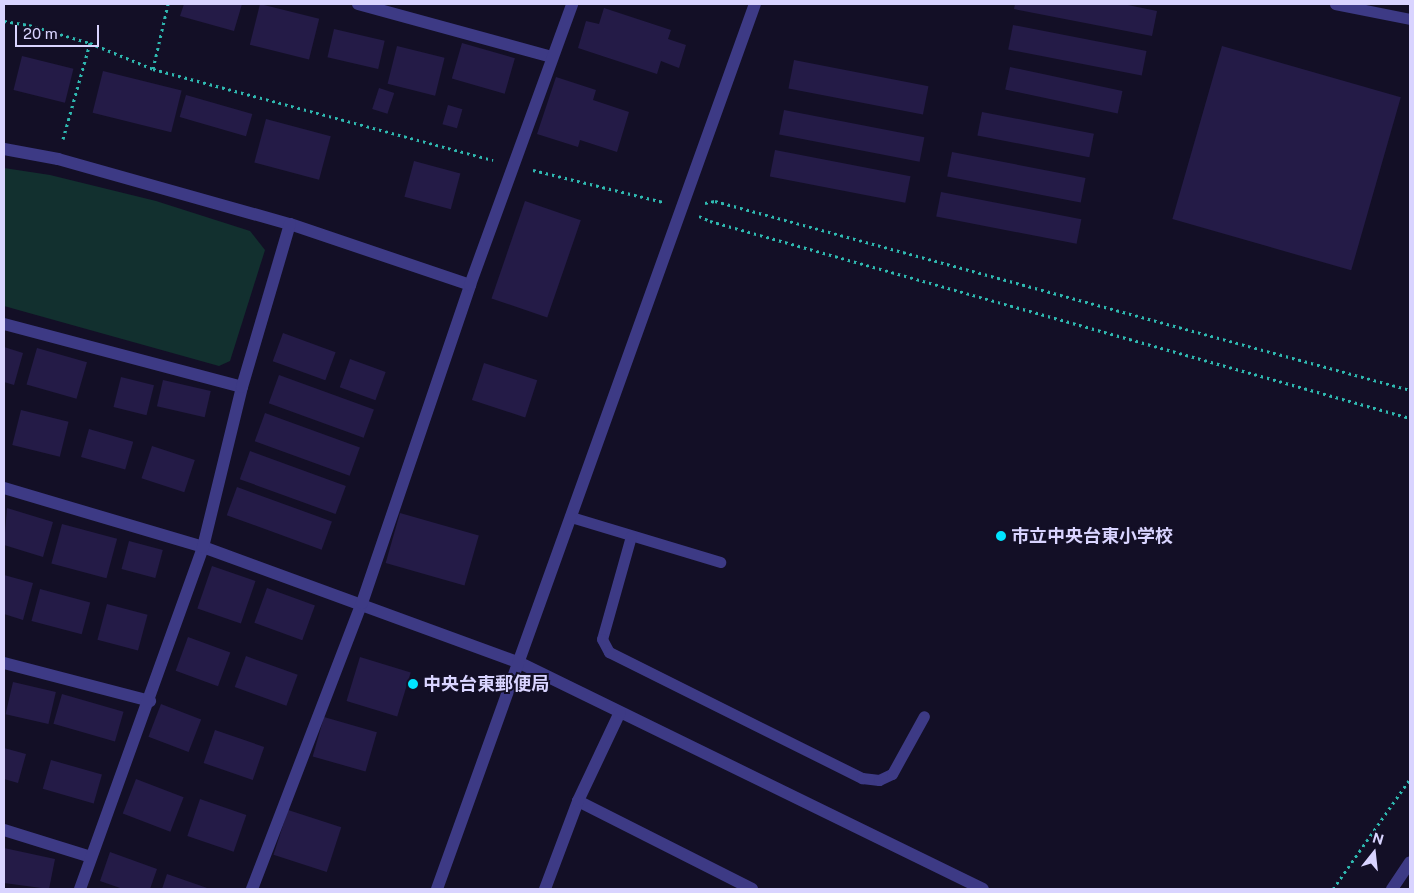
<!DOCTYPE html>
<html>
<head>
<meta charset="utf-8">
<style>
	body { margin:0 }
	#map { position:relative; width:1414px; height:893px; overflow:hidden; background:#130f26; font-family:"Public Sans","Noto Sans JP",sans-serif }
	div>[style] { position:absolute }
	.green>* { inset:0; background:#12302f }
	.building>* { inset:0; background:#241b47; transform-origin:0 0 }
	.path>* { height:3px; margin-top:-1.5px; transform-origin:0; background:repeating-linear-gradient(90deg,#2fb8b0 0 2.5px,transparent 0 6.5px) }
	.service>* { height:11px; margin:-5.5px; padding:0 5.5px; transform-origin:5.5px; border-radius:5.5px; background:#3d3a85 }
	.minor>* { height:12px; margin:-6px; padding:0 6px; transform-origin:6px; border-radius:6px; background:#3d3a85 }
	.tertiary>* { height:12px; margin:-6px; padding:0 6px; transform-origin:6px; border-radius:6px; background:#3d3a85 }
	.dots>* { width:14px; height:14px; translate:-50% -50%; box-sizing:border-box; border:2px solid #130f26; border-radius:50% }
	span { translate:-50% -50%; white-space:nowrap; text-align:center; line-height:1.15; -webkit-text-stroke:4px #130f26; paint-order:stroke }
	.poi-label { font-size:18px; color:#d9d4ff; font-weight:700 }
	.left { translate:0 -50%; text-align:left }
	.frame { position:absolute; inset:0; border:5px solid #d9d4ff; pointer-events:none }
	.north { position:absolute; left:1349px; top:828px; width:50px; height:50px; -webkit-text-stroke:4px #130f26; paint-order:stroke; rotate:16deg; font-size:14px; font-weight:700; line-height:20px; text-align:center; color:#d9d4ff }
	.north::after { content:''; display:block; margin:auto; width:18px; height:22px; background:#d9d4ff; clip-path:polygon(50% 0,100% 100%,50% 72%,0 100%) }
	.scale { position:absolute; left:15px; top:25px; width:84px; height:22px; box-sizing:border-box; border:2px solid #d9d4ff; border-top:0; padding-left:6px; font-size:15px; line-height:18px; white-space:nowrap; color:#d9d4ff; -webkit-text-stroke:4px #130f26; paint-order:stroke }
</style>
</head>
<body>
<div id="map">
	<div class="green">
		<i style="clip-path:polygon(4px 168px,50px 175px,156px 201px,250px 231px,265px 250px,230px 361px,219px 366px,4px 306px)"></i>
	</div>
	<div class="building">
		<i style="clip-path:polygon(184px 4px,242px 4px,234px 31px,180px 16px)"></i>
		<i style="left:260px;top:4px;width:61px;height:42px;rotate:14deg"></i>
		<i style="clip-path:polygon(1015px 4px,1123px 4px,1157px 11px,1152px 36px,1014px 9px)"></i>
		<i style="clip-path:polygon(604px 8px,671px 30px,668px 39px,686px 45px,679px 68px,661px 61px,657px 74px,578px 48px,586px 21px,599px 24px)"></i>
		<i style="left:1013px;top:25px;width:136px;height:25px;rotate:11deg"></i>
		<i style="left:334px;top:29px;width:52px;height:29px;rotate:13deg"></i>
		<i style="left:462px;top:43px;width:55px;height:37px;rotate:16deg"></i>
		<i style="left:397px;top:46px;width:49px;height:39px;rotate:14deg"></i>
		<i style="left:1222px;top:46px;width:186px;height:180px;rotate:16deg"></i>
		<i style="left:22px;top:56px;width:53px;height:35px;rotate:14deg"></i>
		<i style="left:794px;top:60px;width:137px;height:29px;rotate:11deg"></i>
		<i style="left:1010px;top:67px;width:115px;height:23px;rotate:12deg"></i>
		<i style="left:103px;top:71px;width:81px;height:43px;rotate:14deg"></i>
		<i style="clip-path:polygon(556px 77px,596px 90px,593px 100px,629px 112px,617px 152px,580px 140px,578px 147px,537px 134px)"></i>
		<i style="left:379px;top:88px;width:16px;height:22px;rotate:18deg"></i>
		<i style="left:186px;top:95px;width:69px;height:23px;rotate:16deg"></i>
		<i style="left:448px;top:105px;width:15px;height:20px;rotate:16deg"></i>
		<i style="left:784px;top:110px;width:143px;height:25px;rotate:11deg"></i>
		<i style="left:982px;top:112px;width:114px;height:24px;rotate:11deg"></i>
		<i style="left:266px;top:119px;width:67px;height:45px;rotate:15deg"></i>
		<i style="left:775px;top:150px;width:138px;height:27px;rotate:11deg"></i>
		<i style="left:952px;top:152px;width:136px;height:25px;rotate:11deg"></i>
		<i style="left:414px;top:161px;width:48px;height:37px;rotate:15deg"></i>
		<i style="left:941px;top:192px;width:143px;height:25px;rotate:11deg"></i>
		<i style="left:525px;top:201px;width:59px;height:103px;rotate:19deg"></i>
		<i style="left:283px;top:333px;width:56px;height:30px;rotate:20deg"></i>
		<i style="clip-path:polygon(4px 347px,23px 353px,14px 385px,4px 382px)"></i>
		<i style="left:37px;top:348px;width:52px;height:38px;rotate:16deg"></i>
		<i style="left:350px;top:359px;width:38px;height:30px;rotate:20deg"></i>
		<i style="left:484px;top:363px;width:56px;height:39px;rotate:18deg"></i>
		<i style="left:279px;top:375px;width:101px;height:30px;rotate:20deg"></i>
		<i style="left:121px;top:377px;width:34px;height:31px;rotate:14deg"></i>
		<i style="left:163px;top:380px;width:49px;height:27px;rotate:13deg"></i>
		<i style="left:21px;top:410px;width:49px;height:36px;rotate:14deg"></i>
		<i style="left:265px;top:413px;width:101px;height:30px;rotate:20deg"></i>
		<i style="left:89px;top:429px;width:46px;height:29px;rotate:16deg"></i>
		<i style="left:152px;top:446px;width:45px;height:34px;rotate:18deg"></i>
		<i style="left:250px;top:451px;width:102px;height:30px;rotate:20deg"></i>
		<i style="left:237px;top:487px;width:101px;height:30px;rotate:20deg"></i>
		<i style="clip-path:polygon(7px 508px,53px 522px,43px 557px,4px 545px)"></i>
		<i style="left:400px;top:513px;width:82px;height:52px;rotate:16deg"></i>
		<i style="left:62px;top:524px;width:57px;height:41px;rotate:15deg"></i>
		<i style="left:129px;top:541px;width:35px;height:29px;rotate:15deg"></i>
		<i style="left:212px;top:566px;width:46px;height:45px;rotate:19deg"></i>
		<i style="clip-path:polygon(4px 575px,33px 583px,23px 620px,4px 614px)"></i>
		<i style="left:267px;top:588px;width:51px;height:37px;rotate:20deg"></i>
		<i style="left:40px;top:589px;width:52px;height:33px;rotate:15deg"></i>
		<i style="left:107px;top:604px;width:42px;height:37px;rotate:15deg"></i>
		<i style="left:188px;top:637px;width:45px;height:36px;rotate:20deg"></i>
		<i style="left:246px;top:656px;width:55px;height:33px;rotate:20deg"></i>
		<i style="left:360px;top:657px;width:53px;height:46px;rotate:17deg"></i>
		<i style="left:13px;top:682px;width:44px;height:33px;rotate:13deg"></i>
		<i style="left:62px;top:694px;width:64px;height:31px;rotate:16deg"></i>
		<i style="left:161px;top:704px;width:43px;height:35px;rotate:21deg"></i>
		<i style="left:324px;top:717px;width:55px;height:41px;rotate:16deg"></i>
		<i style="left:215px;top:730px;width:52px;height:35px;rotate:19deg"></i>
		<i style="clip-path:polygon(4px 748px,26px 754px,18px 783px,4px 779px)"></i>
		<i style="left:51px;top:760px;width:53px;height:30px;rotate:16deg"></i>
		<i style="left:136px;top:779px;width:51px;height:37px;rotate:21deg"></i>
		<i style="left:200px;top:799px;width:49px;height:39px;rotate:19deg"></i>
		<i style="left:288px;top:810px;width:56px;height:47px;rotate:18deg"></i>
		<i style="clip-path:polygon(4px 848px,55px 859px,49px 889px,4px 883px)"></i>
		<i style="clip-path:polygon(110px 852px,157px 869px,150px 889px,123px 889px,100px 881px)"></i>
		<i style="clip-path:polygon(167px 874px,210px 889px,162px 889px)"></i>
	</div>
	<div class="path">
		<i style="left:4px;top:21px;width:25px;rotate:9deg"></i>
		<i style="left:29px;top:25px;width:64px;rotate:16.4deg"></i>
		<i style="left:90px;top:43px;width:68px;rotate:22.4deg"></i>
		<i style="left:153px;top:69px;width:352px;rotate:15deg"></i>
		<i style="left:153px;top:69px;width:67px;rotate:-77deg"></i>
		<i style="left:63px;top:139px;width:100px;rotate:-74.3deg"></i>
		<i style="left:533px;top:170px;width:134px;rotate:13.8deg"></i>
		<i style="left:705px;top:203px;width:10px;rotate:-11deg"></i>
		<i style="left:715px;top:201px;width:720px;rotate:15.21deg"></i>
		<i style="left:699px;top:216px;width:12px;rotate:24deg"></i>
		<i style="left:710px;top:221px;width:727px;rotate:15.72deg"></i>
		<i style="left:1333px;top:889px;width:134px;rotate:-55deg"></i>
	</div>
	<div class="service">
		<i style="left:1335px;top:4px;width:76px;rotate:11.3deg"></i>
		<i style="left:571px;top:517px;width:156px;rotate:16.8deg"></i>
		<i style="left:631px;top:536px;width:107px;rotate:105.7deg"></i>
		<i style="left:602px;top:639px;width:15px;rotate:62deg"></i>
		<i style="left:609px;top:652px;width:283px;rotate:26.5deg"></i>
		<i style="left:862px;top:778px;width:17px;rotate:7deg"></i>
		<i style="left:879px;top:780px;width:14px;rotate:-25deg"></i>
		<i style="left:892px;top:774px;width:66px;rotate:-61.1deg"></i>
	</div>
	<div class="minor">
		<i style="left:358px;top:4px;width:201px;rotate:15.3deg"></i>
		<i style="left:4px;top:149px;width:55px;rotate:10.5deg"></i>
		<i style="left:58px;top:159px;width:241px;rotate:15.7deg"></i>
		<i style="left:290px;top:224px;width:190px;rotate:18.7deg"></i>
		<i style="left:4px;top:324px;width:246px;rotate:14.8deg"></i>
		<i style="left:4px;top:488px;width:208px;rotate:16.5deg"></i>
		<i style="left:203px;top:547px;width:338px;rotate:20.1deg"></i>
		<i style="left:520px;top:663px;width:515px;rotate:26.02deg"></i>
		<i style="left:4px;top:663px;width:151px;rotate:14.6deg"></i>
		<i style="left:578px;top:801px;width:195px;rotate:26.8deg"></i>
		<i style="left:4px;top:830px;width:91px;rotate:17.2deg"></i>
		<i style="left:80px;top:889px;width:363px;rotate:-70.2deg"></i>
		<i style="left:203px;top:547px;width:165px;rotate:-76.3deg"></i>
		<i style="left:242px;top:387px;width:170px;rotate:-73.6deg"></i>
		<i style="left:252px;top:889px;width:306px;rotate:-69deg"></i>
		<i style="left:362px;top:603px;width:336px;rotate:-71.2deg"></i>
		<i style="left:470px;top:285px;width:299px;rotate:-70deg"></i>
		<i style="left:545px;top:889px;width:94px;rotate:-69.4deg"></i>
		<i style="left:578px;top:801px;width:98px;rotate:-64.7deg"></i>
	</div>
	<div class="tertiary">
		<i style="left:437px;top:889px;width:940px;rotate:-70.24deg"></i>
		<i style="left:1392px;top:889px;width:32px;rotate:-56deg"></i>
	</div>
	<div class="dots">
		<i style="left:1001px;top:536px;background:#00e5ff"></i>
		<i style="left:413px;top:684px;background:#00e5ff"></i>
	</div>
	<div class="poi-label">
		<span class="left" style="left:1011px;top:536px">市立中央台東小学校</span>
		<span class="left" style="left:423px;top:684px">中央台東郵便局</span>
	</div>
	<div class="frame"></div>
	<div class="north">N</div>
	<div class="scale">20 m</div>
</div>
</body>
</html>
